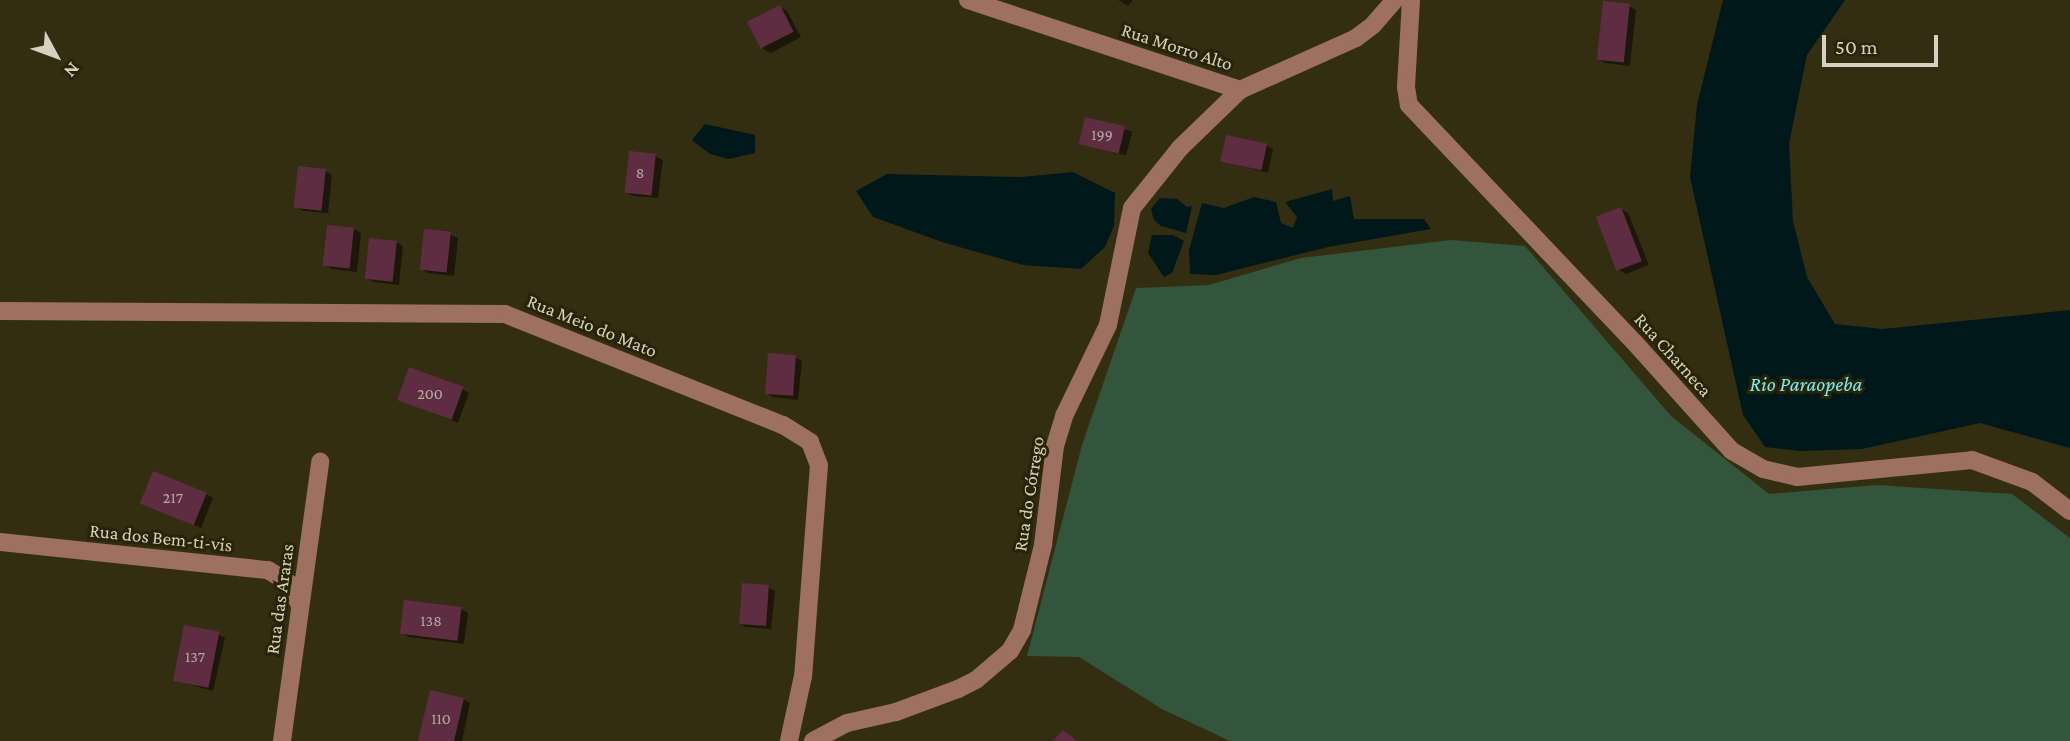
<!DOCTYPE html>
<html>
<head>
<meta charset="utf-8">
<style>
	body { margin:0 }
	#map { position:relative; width:2070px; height:741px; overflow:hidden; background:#332e11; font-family:"Crimson Pro",serif }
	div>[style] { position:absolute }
	.green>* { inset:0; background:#32553c }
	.water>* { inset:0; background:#01181b }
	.shadow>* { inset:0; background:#0007; transform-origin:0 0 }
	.building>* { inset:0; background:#5f2d42; transform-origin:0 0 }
	.minor>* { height:18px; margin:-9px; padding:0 9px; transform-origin:9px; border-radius:9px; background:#9d7061 }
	span { translate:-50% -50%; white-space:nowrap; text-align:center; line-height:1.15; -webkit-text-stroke:6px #292406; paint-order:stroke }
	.number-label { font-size:16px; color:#b8a9a1 }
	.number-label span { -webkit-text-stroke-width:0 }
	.street-label { font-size:19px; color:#d5d2c1 }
	.water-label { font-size:21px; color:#77eaf9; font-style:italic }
	.north { position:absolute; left:21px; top:21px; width:70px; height:70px; -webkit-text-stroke:5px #292406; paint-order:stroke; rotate:131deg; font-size:19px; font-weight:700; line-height:28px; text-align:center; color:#d5d2c1 }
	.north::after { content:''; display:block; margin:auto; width:24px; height:32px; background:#d5d2c1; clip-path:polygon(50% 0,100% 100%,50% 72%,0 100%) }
	.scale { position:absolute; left:1822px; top:35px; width:116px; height:32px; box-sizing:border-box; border:4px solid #d5d2c1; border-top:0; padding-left:9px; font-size:21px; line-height:24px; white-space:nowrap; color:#d5d2c1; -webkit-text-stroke:5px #292406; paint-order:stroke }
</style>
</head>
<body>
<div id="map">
	<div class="green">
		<i style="clip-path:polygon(1451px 240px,1525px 246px,1671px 416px,1769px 494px,1877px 485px,2012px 494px,2070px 538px,2070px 741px,1230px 741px,1162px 709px,1079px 657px,1027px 656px,1082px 445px,1136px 288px,1209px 285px,1301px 258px)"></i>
	</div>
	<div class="water">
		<i style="clip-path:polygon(1723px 0,1845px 0,1807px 55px,1789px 144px,1793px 221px,1807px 277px,1835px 324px,1882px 329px,2070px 310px,2070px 448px,1980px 423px,1862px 449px,1800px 451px,1765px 447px,1743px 415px,1690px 177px,1697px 105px)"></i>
		<i style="clip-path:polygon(705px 124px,755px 135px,755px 153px,729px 159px,710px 154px,692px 140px)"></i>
		<i style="clip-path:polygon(1073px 172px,1115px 193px,1114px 226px,1105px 247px,1081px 269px,1023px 265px,942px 242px,873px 217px,856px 191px,887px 174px,1021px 177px)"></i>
		<i style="clip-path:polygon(1332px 189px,1333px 201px,1350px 196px,1354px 219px,1424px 219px,1431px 229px,1328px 247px,1216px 275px,1190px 274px,1189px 250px,1202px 203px,1224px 208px,1254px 197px,1276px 202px,1281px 223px,1293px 228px,1297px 217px,1285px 202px)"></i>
		<i style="clip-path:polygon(1160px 198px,1177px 199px,1187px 207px,1192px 206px,1186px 233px,1161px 226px,1154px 220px,1151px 209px)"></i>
		<i style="clip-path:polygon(1152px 235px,1173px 235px,1184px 241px,1172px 273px,1164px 277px,1148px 253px)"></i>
	</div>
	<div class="shadow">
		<i style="clip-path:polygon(1118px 0,1133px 0,1128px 6px)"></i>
		<i style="clip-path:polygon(1629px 6px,1636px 10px,1630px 66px,1605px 63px,1598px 59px)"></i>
		<i style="clip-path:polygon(780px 7px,787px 11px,801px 37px,771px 53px,763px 49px)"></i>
		<i style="left:1086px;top:119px;width:48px;height:25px;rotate:15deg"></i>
		<i style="clip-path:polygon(1266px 145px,1273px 149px,1268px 173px,1223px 161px)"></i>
		<i style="clip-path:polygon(655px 156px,663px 160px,658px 198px,633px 196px,626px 192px)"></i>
		<i style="clip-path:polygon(325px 171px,332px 175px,328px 213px,303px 211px,296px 207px)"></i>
		<i style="clip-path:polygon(1620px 208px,1628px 213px,1649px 265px,1626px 274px,1619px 270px)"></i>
		<i style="clip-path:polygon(354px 229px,361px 233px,357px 272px,332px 269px,324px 265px)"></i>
		<i style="clip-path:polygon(450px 234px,458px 238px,454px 276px,428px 273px,421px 269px)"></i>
		<i style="clip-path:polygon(396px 242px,403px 246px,399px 285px,374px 282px,367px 278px)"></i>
		<i style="clip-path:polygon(795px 357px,802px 361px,798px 400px,773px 397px,766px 393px)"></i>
		<i style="clip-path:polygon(462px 389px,469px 393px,458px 423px,399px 399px)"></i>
		<i style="clip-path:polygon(206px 494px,213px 498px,201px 528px,149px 506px)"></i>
		<i style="clip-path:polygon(768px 587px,775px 591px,771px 629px,746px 627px,739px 623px)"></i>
		<i style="clip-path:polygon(461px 609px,468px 613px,464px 644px,409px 637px,402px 633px)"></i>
		<i style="clip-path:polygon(218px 634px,225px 638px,213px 691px,174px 680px)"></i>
		<i style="clip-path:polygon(463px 699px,470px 703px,462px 741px,420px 741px)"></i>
	</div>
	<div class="building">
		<i style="left:1603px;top:1px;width:27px;height:59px;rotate:6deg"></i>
		<i style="left:780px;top:5px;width:30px;height:37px;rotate:63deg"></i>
		<i style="left:1085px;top:117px;width:41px;height:28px;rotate:13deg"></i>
		<i style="left:1226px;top:135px;width:42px;height:27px;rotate:12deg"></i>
		<i style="left:629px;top:151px;width:27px;height:42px;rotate:6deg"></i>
		<i style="left:298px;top:166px;width:28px;height:42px;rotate:6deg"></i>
		<i style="left:1621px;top:207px;width:58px;height:27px;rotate:69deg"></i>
		<i style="left:327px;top:225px;width:27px;height:41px;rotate:6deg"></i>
		<i style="left:424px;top:229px;width:27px;height:41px;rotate:6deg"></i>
		<i style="left:369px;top:238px;width:28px;height:41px;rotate:6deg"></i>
		<i style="left:768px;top:353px;width:28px;height:41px;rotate:4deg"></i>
		<i style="left:409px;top:367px;width:58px;height:35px;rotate:20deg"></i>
		<i style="left:153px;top:471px;width:58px;height:35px;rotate:22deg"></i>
		<i style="left:742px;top:583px;width:27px;height:41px;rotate:4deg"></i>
		<i style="left:404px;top:600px;width:58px;height:34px;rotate:7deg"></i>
		<i style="left:184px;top:625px;width:36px;height:57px;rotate:11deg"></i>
		<i style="clip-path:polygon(430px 690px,464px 698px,454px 741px,418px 741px)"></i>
		<i style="clip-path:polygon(1063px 730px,1077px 741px,1053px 741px)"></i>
	</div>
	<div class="minor">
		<i style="left:968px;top:0;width:287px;rotate:18.3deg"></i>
		<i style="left:1240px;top:90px;width:127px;rotate:-24.1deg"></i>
		<i style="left:1356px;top:38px;width:21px;rotate:-37deg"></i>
		<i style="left:1373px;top:25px;width:33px;rotate:-49deg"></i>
		<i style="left:1411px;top:0;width:87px;rotate:93.3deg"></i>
		<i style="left:1406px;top:87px;width:18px;rotate:81deg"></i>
		<i style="left:1409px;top:105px;width:328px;rotate:46.5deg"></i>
		<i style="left:1635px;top:343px;width:145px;rotate:48.1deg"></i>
		<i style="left:1732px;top:451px;width:36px;rotate:30deg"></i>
		<i style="left:1763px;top:469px;width:35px;rotate:13deg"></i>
		<i style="left:1797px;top:477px;width:176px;rotate:-5.5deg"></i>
		<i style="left:1972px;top:460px;width:64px;rotate:20.1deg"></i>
		<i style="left:2032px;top:482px;width:48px;rotate:37.3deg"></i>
		<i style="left:0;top:311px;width:505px;rotate:0.34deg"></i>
		<i style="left:505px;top:314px;width:299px;rotate:21.8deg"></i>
		<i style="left:783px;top:425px;width:32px;rotate:32deg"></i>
		<i style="left:810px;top:442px;width:25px;rotate:69deg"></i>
		<i style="left:819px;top:465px;width:212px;rotate:94.3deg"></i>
		<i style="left:803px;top:676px;width:66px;rotate:102.2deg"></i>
		<i style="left:0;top:542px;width:269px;rotate:6deg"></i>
		<i style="left:268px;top:570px;width:26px;rotate:32deg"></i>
		<i style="left:290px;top:584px;width:23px;rotate:65deg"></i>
		<i style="left:282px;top:741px;width:282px;rotate:-82.2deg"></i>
		<i style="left:813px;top:741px;width:38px;rotate:-28deg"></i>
		<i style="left:847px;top:723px;width:50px;rotate:-12.7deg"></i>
		<i style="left:896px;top:712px;width:66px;rotate:-20.4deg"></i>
		<i style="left:958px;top:689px;width:20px;rotate:-27deg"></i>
		<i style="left:976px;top:680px;width:45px;rotate:-40.5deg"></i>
		<i style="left:1010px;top:651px;width:24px;rotate:-60deg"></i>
		<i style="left:1022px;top:630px;width:88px;rotate:-76.1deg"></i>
		<i style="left:1043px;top:545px;width:100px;rotate:-83.1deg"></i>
		<i style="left:1055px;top:446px;width:31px;rotate:-73deg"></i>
		<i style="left:1064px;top:416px;width:101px;rotate:-64.2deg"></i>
		<i style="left:1108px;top:325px;width:119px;rotate:-78.4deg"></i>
		<i style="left:1132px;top:208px;width:77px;rotate:-51.3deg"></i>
		<i style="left:1180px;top:148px;width:83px;rotate:-44deg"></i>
	</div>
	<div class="number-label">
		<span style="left:1102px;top:135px">199</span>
		<span style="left:640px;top:173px">8</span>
		<span style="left:430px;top:394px">200</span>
		<span style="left:173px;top:498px">217</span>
		<span style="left:431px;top:621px">138</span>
		<span style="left:195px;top:657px">137</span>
		<span style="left:441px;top:719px">110</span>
	</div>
	<div class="street-label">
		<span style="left:1177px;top:47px;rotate:18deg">Rua Morro Alto</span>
		<span style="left:592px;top:326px;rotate:22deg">Rua Meio do Mato</span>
		<span style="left:1673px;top:355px;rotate:48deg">Rua Charneca</span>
		<span style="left:1029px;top:494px;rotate:-81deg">Rua do Córrego</span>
		<span style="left:161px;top:538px;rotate:6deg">Rua dos Bem-ti-vis</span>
		<span style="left:280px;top:599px;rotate:-82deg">Rua das Araras</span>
	</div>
	<div class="water-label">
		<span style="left:1806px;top:384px">Rio Paraopeba</span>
	</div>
	<div class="north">N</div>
	<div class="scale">50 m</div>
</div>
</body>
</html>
